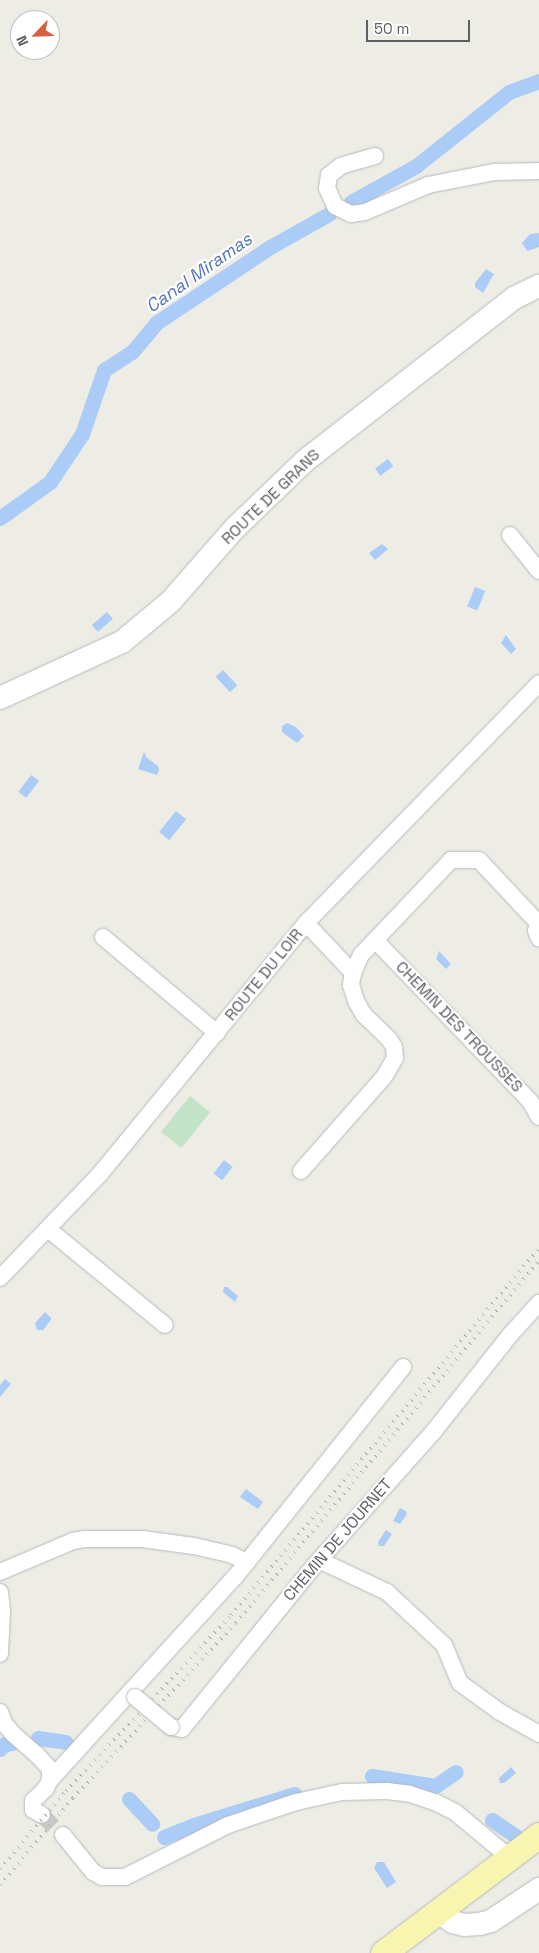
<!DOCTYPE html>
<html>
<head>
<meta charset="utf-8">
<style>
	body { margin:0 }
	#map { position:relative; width:539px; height:1953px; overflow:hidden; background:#edede5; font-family:"Space Grotesk",sans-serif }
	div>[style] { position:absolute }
	.green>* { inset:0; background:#c3e3c8; transform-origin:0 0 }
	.water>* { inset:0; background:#abccf7; transform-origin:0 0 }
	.canal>* { height:15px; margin:-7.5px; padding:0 7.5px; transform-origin:7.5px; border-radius:7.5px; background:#abccf7 }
	.street-tunnel>* { height:16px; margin-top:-8px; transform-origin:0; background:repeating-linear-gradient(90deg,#c9cac5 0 16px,transparent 0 24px) }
	.roads { filter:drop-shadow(0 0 1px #b7b9bd) drop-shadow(0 0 1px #b7b9bd) }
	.street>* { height:16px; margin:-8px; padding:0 8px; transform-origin:8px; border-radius:8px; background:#fff }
	.secondary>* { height:22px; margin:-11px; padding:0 11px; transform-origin:11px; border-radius:11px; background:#fff }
	.primary>* { height:25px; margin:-12.5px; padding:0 12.5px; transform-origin:12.5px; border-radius:12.5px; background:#f7f5b0 }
	.rail>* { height:4px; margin-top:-2px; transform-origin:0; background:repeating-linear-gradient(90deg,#b5b6b6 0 1px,transparent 0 7px) }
	.bridges { filter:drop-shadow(0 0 1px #b7b9bd) drop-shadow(0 0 1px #b7b9bd) }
	.street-bridge>* { height:16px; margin:-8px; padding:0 8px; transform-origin:8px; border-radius:8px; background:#fff }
	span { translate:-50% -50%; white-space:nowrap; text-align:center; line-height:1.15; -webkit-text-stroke:4.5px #fff; paint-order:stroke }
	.street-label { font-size:16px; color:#5c5f64 }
	.water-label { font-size:18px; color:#5075b8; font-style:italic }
	.north { position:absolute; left:10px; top:10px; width:50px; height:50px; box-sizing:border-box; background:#fff; border:1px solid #bebfc1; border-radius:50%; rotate:246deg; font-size:14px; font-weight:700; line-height:20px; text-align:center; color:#5c5f64 }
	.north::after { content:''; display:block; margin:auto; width:18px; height:22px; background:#d9603f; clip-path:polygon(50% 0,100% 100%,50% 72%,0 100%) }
	.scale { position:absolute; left:366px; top:20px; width:104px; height:22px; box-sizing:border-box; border:2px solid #5c5f64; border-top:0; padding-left:6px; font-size:15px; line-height:18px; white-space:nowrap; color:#5c5f64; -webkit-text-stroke:4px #fff; paint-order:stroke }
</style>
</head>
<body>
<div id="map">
	<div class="green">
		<i style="left:190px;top:1096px;width:26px;height:46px;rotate:39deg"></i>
	</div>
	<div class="water">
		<i style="clip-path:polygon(539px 233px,539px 247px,527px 251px,522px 243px,530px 234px)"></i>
		<i style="clip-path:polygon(486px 269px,494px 274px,483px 293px,475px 287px,475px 283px)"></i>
		<i style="left:388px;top:459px;width:9px;height:16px;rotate:54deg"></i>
		<i style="clip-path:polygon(382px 544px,388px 549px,375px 560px,369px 553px)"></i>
		<i style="left:475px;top:587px;width:11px;height:21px;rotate:22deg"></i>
		<i style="left:107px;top:612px;width:9px;height:20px;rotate:49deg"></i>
		<i style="clip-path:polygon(506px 635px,516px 649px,511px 654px,501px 643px)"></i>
		<i style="left:223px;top:670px;width:21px;height:10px;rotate:47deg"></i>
		<i style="clip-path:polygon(287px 723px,296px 727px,304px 736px,297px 743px,282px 732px,282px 726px)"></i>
		<i style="clip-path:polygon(144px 752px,147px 758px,158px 766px,159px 770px,157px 775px,138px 769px)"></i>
		<i style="left:31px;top:775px;width:10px;height:21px;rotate:37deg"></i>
		<i style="left:176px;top:811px;width:13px;height:27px;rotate:39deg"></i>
		<i style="clip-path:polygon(439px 951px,451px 964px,446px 969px,436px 959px)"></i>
		<i style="left:224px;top:1160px;width:11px;height:17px;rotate:38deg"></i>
		<i style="clip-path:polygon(224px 1287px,227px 1287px,238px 1296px,235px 1302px,223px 1292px)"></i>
		<i style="clip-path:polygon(45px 1312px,51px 1318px,51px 1320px,43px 1330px,37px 1330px,35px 1323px)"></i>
		<i style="clip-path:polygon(5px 1379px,11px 1384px,0 1397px,0 1385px)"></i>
		<i style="clip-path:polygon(246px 1489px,263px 1502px,258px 1509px,240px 1497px)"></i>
		<i style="clip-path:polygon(400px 1508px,406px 1511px,407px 1514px,400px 1524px,393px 1521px)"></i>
		<i style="clip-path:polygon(386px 1530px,392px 1534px,384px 1546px,379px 1546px,378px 1542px)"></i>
		<i style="clip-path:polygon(511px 1767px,516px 1773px,504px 1783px,500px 1783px,499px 1778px)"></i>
		<i style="clip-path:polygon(377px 1862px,384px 1862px,396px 1882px,387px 1888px,374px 1868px)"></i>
	</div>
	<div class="canal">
		<i style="left:351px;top:202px;width:74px;rotate:-29deg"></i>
		<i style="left:416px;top:166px;width:119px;rotate:-38.5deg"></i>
		<i style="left:509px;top:92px;width:32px;rotate:-20deg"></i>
		<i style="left:0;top:518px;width:62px;rotate:-35.8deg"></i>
		<i style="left:50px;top:482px;width:58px;rotate:-56.3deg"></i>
		<i style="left:82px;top:434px;width:68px;rotate:-71deg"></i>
		<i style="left:104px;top:370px;width:33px;rotate:-33deg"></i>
		<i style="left:132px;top:352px;width:38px;rotate:-50deg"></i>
		<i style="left:156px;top:323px;width:137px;rotate:-33.7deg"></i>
		<i style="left:270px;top:247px;width:68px;rotate:-29.2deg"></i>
		<i style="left:38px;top:1738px;width:28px;rotate:8deg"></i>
		<i style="left:0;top:1749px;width:7px;rotate:-45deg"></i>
		<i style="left:5px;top:1744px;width:7px;rotate:-8deg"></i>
		<i style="left:372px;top:1776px;width:64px;rotate:9deg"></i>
		<i style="left:435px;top:1786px;width:25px;rotate:-34deg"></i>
		<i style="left:129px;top:1799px;width:34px;rotate:47deg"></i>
		<i style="left:492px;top:1820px;width:29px;rotate:34deg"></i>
		<i style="left:164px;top:1837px;width:32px;rotate:-22deg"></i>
		<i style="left:194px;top:1825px;width:105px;rotate:-17.2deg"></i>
	</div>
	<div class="street-tunnel">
		<i style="left:42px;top:1815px;width:29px;rotate:44deg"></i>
	</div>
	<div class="roads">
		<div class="street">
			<i style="left:375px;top:156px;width:35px;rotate:164deg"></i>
			<i style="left:341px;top:166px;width:15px;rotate:143deg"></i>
			<i style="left:329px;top:175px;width:13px;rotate:99deg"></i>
			<i style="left:327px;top:188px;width:20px;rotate:66deg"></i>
			<i style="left:335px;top:206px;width:18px;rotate:27deg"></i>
			<i style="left:351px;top:214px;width:14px;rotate:-8deg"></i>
			<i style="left:365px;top:212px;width:69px;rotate:-23.2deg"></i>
			<i style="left:428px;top:185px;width:67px;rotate:-11.1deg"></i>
			<i style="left:494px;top:172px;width:45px;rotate:-1.3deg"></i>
			<i style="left:510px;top:535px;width:46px;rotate:51.1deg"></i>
			<i style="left:539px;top:921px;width:10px;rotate:107deg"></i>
			<i style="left:536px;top:931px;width:8px;rotate:67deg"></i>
			<i style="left:306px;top:923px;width:69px;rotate:46.8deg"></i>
			<i style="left:103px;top:937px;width:149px;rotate:40.1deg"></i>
			<i style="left:375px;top:940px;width:223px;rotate:46.1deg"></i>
			<i style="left:530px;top:1101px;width:18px;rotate:61deg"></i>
			<i style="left:301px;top:1171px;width:125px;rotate:-48.6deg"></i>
			<i style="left:384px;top:1077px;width:22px;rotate:-60deg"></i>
			<i style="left:395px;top:1058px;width:11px;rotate:-95deg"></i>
			<i style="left:394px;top:1047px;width:9px;rotate:-122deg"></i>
			<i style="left:389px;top:1039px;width:35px;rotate:-136deg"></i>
			<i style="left:364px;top:1015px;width:16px;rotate:-120deg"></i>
			<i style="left:356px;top:1001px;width:17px;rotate:-107deg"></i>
			<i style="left:351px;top:985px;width:12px;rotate:-81deg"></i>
			<i style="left:353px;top:973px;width:20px;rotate:-66deg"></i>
			<i style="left:361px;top:955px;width:131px;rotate:-46.5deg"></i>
			<i style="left:451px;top:860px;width:28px"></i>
			<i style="left:479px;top:860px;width:85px;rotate:46.9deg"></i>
			<i style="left:48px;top:1229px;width:151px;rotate:39.4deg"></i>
			<i style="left:0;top:1278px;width:144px;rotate:-46.1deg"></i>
			<i style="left:100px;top:1174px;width:325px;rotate:-50.6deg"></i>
			<i style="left:306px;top:923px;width:334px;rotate:-45.8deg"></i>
			<i style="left:319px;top:1560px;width:75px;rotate:25.2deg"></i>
			<i style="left:387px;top:1592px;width:78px;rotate:42.9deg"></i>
			<i style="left:444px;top:1645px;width:41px;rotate:67.2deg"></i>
			<i style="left:460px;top:1683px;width:49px;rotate:35.9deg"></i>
			<i style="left:500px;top:1712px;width:45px;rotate:29.4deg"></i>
			<i style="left:0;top:1572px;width:79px;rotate:-23deg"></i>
			<i style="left:73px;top:1541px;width:11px;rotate:-10deg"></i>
			<i style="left:84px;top:1539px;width:58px"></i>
			<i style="left:142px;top:1539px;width:52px;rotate:7.7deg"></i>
			<i style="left:194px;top:1546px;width:39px;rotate:13deg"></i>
			<i style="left:232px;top:1555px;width:17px;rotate:25deg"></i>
			<i style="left:0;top:1592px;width:19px;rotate:84deg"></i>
			<i style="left:2px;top:1611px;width:43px;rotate:92.7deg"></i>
			<i style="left:0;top:1712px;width:12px;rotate:70deg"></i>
			<i style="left:4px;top:1723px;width:14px;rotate:51deg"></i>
			<i style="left:13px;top:1734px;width:32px;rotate:41deg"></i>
			<i style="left:37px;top:1755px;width:19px;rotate:47deg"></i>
			<i style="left:50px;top:1769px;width:11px;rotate:90deg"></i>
			<i style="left:50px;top:1780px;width:9px;rotate:117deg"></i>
			<i style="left:46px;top:1788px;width:18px;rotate:135deg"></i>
			<i style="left:33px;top:1801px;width:9px;rotate:90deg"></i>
			<i style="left:33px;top:1810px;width:10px;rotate:29deg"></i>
			<i style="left:171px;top:1727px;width:11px;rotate:10deg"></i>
			<i style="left:182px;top:1729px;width:208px;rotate:-51deg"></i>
			<i style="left:313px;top:1567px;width:182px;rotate:-48.3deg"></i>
			<i style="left:434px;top:1431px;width:124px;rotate:-51.6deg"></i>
			<i style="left:511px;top:1334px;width:42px;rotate:-47.9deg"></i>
			<i style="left:50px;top:1780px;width:275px;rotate:-47.7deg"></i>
			<i style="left:235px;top:1577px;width:269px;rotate:-51.3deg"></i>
			<i style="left:63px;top:1835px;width:48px;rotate:51deg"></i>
			<i style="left:93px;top:1872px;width:10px;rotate:29deg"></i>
			<i style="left:102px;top:1877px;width:23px"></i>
			<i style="left:125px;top:1877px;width:115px;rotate:-26.8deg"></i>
			<i style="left:228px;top:1825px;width:72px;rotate:-18.7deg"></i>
			<i style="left:296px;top:1802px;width:47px;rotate:-12.3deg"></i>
			<i style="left:342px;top:1792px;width:45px;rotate:-1.3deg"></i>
			<i style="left:387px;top:1791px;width:23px;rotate:7deg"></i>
			<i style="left:410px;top:1794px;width:26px;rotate:18deg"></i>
			<i style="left:435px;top:1802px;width:22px;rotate:27deg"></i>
			<i style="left:455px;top:1812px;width:72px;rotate:39.9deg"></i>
		</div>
		<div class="secondary">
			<i style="left:0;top:698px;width:134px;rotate:-24.7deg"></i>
			<i style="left:122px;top:642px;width:64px;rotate:-39.9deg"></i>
			<i style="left:171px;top:601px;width:97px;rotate:-48.8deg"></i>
			<i style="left:235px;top:528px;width:98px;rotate:-43.8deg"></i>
			<i style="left:306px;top:460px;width:264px;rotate:-37.9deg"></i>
			<i style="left:514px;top:298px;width:28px;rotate:-26deg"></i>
			<i style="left:439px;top:1912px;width:17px;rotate:36deg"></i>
			<i style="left:453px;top:1922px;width:11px;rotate:15deg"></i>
			<i style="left:464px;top:1925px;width:15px;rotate:-4deg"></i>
			<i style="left:479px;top:1924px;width:12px;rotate:-14deg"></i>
			<i style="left:491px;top:1921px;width:58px;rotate:-33.7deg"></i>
		</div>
		<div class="primary">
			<i style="left:383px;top:1953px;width:196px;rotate:-37.1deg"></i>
		</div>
	</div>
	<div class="rail">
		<i style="left:0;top:1869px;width:102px;rotate:-49.8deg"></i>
		<i style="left:66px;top:1791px;width:241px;rotate:-46.8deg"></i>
		<i style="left:231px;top:1615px;width:479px;rotate:-50deg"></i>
		<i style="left:0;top:1885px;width:114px;rotate:-50deg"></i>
		<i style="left:73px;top:1798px;width:239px;rotate:-47deg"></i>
		<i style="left:236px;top:1623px;width:472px;rotate:-50.1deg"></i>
	</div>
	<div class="bridges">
		<div class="street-bridge">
			<i style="left:135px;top:1697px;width:47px;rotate:39.8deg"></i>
		</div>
	</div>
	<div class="street-label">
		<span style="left:271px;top:497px;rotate:-44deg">ROUTE DE GRANS</span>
		<span style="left:264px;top:975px;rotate:-51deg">ROUTE DU LOIR</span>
		<span style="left:459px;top:1027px;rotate:46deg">CHEMIN DES TROUSSES</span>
		<span style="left:338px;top:1540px;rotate:-49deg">CHEMIN DE JOURNET</span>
	</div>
	<div class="water-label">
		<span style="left:199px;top:273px;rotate:-35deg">Canal Miramas</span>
	</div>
	<div class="north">N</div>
	<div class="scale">50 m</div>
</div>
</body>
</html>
